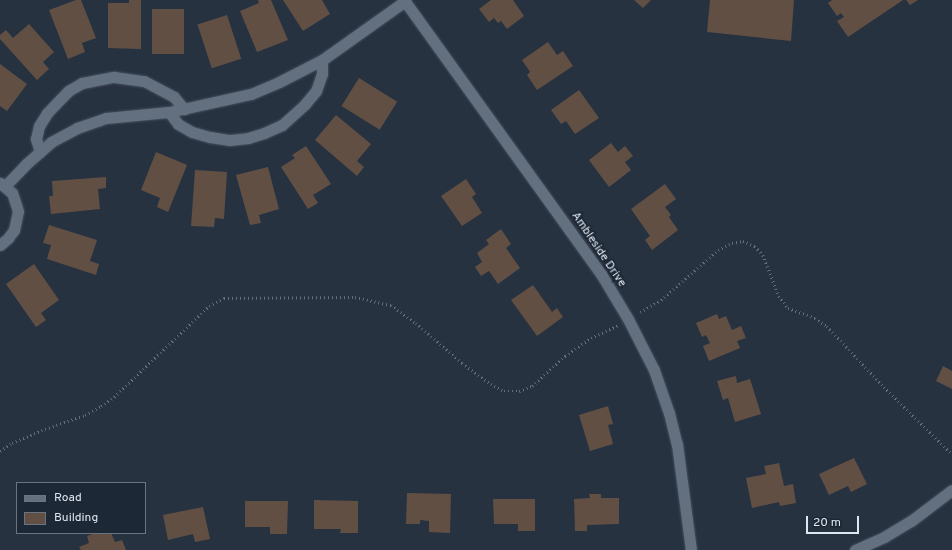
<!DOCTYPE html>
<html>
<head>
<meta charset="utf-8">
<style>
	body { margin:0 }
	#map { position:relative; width:952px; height:550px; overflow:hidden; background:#273241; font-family:Overpass,sans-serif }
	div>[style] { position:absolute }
	.building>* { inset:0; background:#614f44; transform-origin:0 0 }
	.path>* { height:2.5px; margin-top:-1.25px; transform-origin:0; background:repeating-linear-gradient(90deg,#646e7b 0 1px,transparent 0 4px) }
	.roads { filter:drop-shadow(0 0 1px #454f5b) drop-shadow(0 0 1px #454f5b) }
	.minor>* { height:11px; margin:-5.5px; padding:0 5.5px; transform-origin:5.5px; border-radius:5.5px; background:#637080 }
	span { translate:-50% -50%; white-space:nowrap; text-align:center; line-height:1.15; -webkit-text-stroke:4px #1d2836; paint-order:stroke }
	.street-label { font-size:12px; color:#dfe7f0 }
	.legend { position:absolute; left:16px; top:482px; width:130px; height:52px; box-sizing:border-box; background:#1d2836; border:1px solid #6b7480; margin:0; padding:5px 7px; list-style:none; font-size:12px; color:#dfe7f0 }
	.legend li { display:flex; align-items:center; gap:8px; height:20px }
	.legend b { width:20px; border:1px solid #6b7480 }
	.scale { position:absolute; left:806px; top:516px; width:53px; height:18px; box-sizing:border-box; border:2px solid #dfe7f0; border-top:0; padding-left:5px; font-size:12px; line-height:14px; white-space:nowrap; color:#dfe7f0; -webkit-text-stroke:3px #1d2836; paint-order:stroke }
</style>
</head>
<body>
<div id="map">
	<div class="building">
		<i style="clip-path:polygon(76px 0,81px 0,96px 38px,82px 43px,85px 52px,68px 59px,49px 10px)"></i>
		<i style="clip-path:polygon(129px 0,141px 0,141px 49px,108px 48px,108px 3px,129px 3px)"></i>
		<i style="clip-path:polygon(258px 0,271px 0,288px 40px,257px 52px,240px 11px,259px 3px)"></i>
		<i style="clip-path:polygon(283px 0,322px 0,330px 14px,303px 31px)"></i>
		<i style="clip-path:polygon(491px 0,513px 0,524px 16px,507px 29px,501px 21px,498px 23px,494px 18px,489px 22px,479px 9px)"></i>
		<i style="clip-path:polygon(634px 0,651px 0,643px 8px)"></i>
		<i style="clip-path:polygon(710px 0,794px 0,791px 41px,707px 32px)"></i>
		<i style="clip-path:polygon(832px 0,903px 0,848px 37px,837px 21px,844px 17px,841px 13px,837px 16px,828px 3px)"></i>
		<i style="clip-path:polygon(906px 0,918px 0,910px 5px)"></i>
		<i style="left:152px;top:9px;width:32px;height:45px"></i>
		<i style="left:227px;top:15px;width:46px;height:31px;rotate:72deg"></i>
		<i style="clip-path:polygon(29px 24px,54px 52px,43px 62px,49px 69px,37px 80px,0 39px,0 35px,6px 30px,13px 38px)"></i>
		<i style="clip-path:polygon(548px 42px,557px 55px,563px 51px,573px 66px,537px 90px,527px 75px,530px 72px,522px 60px)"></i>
		<i style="clip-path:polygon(0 64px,27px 84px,7px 111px,0 106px)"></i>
		<i style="left:359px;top:78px;width:45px;height:33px;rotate:32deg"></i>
		<i style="clip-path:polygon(579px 90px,599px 118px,575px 134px,566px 121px,561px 124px,551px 110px)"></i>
		<i style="clip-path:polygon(336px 115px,371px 144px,357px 161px,364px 167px,357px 176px,315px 140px)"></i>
		<i style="clip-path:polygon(611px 143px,618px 152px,625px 146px,633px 156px,625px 162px,631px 170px,609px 187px,589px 160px)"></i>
		<i style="clip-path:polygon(306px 146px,331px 184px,313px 195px,318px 203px,308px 209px,281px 167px,295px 158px,292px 155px)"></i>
		<i style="clip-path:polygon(156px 152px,187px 165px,168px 212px,157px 207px,160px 198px,141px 190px)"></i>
		<i style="clip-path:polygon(268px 167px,279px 209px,259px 215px,261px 223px,250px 225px,236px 175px)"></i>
		<i style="clip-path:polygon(195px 170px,227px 172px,224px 219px,215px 218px,214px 227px,191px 226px)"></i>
		<i style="clip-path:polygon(106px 177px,106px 188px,98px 189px,100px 209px,51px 214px,49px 196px,53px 196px,52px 181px)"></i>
		<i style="clip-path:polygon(466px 179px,476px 194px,472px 197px,482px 213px,462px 226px,441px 196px)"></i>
		<i style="clip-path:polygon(665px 184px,676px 199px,665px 207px,671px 215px,669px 217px,678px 230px,652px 250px,645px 240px,650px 236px,631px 209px)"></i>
		<i style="clip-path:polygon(49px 225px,97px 240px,90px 261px,99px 264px,96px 275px,47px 259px,51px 245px,43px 243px)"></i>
		<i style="clip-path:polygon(501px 229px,511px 244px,506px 248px,520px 268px,498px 284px,489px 271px,481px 276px,475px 267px,482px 262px,477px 253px,489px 244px,486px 240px)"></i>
		<i style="clip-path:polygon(34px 264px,59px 300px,41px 313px,46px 320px,36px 327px,6px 284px)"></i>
		<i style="clip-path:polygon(533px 285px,552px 312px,557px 308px,563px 317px,537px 336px,511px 300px)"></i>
		<i style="clip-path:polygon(717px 314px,719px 319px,726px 316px,732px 330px,741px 326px,746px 338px,737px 341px,740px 348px,709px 361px,703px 346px,710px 343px,706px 335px,702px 337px,696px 323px)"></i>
		<i style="clip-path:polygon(943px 366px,952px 371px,952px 389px,936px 381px)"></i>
		<i style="clip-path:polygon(736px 376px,737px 383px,750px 379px,761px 414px,735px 422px,728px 398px,723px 400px,717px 381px)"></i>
		<i style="clip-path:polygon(608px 406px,613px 424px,608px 425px,613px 444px,590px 451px,579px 415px)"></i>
		<i style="clip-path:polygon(854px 458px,867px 484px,851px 492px,848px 486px,829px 495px,819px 474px)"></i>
		<i style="clip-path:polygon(779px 463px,784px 486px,793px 484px,796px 503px,780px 506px,779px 502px,752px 508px,746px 478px,766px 474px,764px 466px)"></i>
		<i style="clip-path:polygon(407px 493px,451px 494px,450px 533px,429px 532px,429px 521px,420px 520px,420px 524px,406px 524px)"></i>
		<i style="clip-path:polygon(589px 494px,601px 494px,601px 498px,619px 498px,619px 524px,587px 525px,587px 531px,575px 531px,574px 499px,590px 498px)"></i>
		<i style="clip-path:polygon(493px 499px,535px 499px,535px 531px,518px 531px,518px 524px,494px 524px)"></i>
		<i style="clip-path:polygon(314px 500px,358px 501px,358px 533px,340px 533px,341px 529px,314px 529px)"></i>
		<i style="clip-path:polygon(245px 501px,288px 501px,287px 534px,270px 534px,270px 527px,245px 527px)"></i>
		<i style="clip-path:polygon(203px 507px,210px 539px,195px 542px,193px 534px,168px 540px,163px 515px)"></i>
		<i style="clip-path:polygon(95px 533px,111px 533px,115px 542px,122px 540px,126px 550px,81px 550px,79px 547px,89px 543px,87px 536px)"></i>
	</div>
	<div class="path">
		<i style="left:640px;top:312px;width:24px;rotate:-30deg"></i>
		<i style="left:661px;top:300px;width:76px;rotate:-41.3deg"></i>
		<i style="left:718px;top:250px;width:16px;rotate:-27deg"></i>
		<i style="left:732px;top:243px;width:11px;rotate:-10deg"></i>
		<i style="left:743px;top:241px;width:13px;rotate:23deg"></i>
		<i style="left:755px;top:246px;width:12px;rotate:48deg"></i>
		<i style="left:763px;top:255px;width:44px;rotate:68.7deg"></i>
		<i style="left:779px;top:296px;width:15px;rotate:53deg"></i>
		<i style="left:788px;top:308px;width:29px;rotate:20deg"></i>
		<i style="left:815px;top:318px;width:14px;rotate:34deg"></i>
		<i style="left:827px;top:326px;width:83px;rotate:46.9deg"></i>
		<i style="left:884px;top:387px;width:95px;rotate:44.6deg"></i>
		<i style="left:0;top:451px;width:14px;rotate:-34deg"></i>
		<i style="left:12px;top:443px;width:36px;rotate:-23deg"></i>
		<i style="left:45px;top:429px;width:42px;rotate:-19.3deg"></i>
		<i style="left:85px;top:415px;width:18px;rotate:-29deg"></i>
		<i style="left:101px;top:406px;width:16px;rotate:-35deg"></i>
		<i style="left:114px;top:397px;width:132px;rotate:-43.8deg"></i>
		<i style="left:209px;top:306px;width:17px;rotate:-28deg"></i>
		<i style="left:224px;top:298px;width:131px;rotate:-0.4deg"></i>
		<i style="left:355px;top:297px;width:37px;rotate:13deg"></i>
		<i style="left:391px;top:305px;width:31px;rotate:36deg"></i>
		<i style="left:416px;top:323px;width:61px;rotate:41deg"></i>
		<i style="left:462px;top:363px;width:36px;rotate:36deg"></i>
		<i style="left:491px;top:384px;width:15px;rotate:28deg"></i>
		<i style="left:504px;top:391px;width:15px"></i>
		<i style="left:519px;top:391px;width:14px;rotate:-21deg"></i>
		<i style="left:532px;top:386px;width:45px;rotate:-42.3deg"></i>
		<i style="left:565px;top:356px;width:32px;rotate:-35deg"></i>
		<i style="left:591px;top:338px;width:29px;rotate:-25deg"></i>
	</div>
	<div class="roads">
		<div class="minor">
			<i style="left:404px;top:0;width:337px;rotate:54.3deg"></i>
			<i style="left:601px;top:274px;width:52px;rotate:59deg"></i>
			<i style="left:628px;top:319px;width:57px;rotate:63deg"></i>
			<i style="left:654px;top:370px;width:46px;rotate:70.8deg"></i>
			<i style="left:669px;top:413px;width:32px;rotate:76deg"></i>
			<i style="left:677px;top:444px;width:107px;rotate:82.5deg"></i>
			<i style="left:169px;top:112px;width:15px;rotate:53deg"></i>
			<i style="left:178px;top:124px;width:16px;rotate:30deg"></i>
			<i style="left:192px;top:132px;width:19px;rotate:16deg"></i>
			<i style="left:210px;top:137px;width:20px;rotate:9deg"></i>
			<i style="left:230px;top:140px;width:18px;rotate:-6deg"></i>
			<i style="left:248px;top:138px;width:17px;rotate:-17deg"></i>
			<i style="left:264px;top:133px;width:20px;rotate:-24deg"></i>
			<i style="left:282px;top:125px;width:31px;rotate:-42deg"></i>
			<i style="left:305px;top:104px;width:17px;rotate:-50deg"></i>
			<i style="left:316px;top:91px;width:18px;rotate:-71deg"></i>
			<i style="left:322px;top:74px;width:14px;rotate:-90deg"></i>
			<i style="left:40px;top:152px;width:14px;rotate:-107deg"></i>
			<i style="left:36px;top:139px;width:13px;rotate:-77deg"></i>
			<i style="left:39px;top:126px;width:15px;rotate:-58deg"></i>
			<i style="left:47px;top:113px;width:30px;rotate:-46deg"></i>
			<i style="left:68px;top:91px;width:16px;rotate:-30deg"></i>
			<i style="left:82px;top:83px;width:33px;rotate:-11deg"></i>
			<i style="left:114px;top:77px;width:30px;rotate:8deg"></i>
			<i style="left:144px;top:81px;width:34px;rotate:28deg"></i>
			<i style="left:174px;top:97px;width:16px;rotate:50deg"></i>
			<i style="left:5px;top:186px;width:30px;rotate:-46deg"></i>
			<i style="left:26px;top:164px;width:33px;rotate:-41deg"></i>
			<i style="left:51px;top:142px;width:30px;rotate:-28deg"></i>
			<i style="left:77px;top:128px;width:31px;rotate:-19deg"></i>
			<i style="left:106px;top:118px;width:63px;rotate:-5.4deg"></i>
			<i style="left:169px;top:112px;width:84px;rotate:-12.4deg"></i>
			<i style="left:251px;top:94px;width:30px;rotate:-23deg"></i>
			<i style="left:279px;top:82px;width:48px;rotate:-27.1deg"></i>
			<i style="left:322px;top:60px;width:102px;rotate:-35.4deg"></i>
			<i style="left:0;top:245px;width:11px;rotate:-41deg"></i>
			<i style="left:8px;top:238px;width:10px;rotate:-53deg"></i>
			<i style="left:14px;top:230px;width:19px;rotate:-78deg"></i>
			<i style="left:18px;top:211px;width:19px;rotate:-108deg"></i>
			<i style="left:12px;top:193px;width:16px;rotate:-140deg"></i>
			<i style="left:855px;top:550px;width:32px;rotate:-24deg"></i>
			<i style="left:884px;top:537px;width:31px;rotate:-31deg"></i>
			<i style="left:911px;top:521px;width:51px;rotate:-37.1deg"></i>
		</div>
	</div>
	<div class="street-label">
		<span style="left:598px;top:250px;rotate:56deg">Ambleside Drive</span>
	</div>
	<ul class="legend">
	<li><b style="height:5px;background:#637080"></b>Road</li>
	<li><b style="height:11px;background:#614f44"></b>Building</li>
	</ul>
	<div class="scale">20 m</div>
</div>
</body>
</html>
